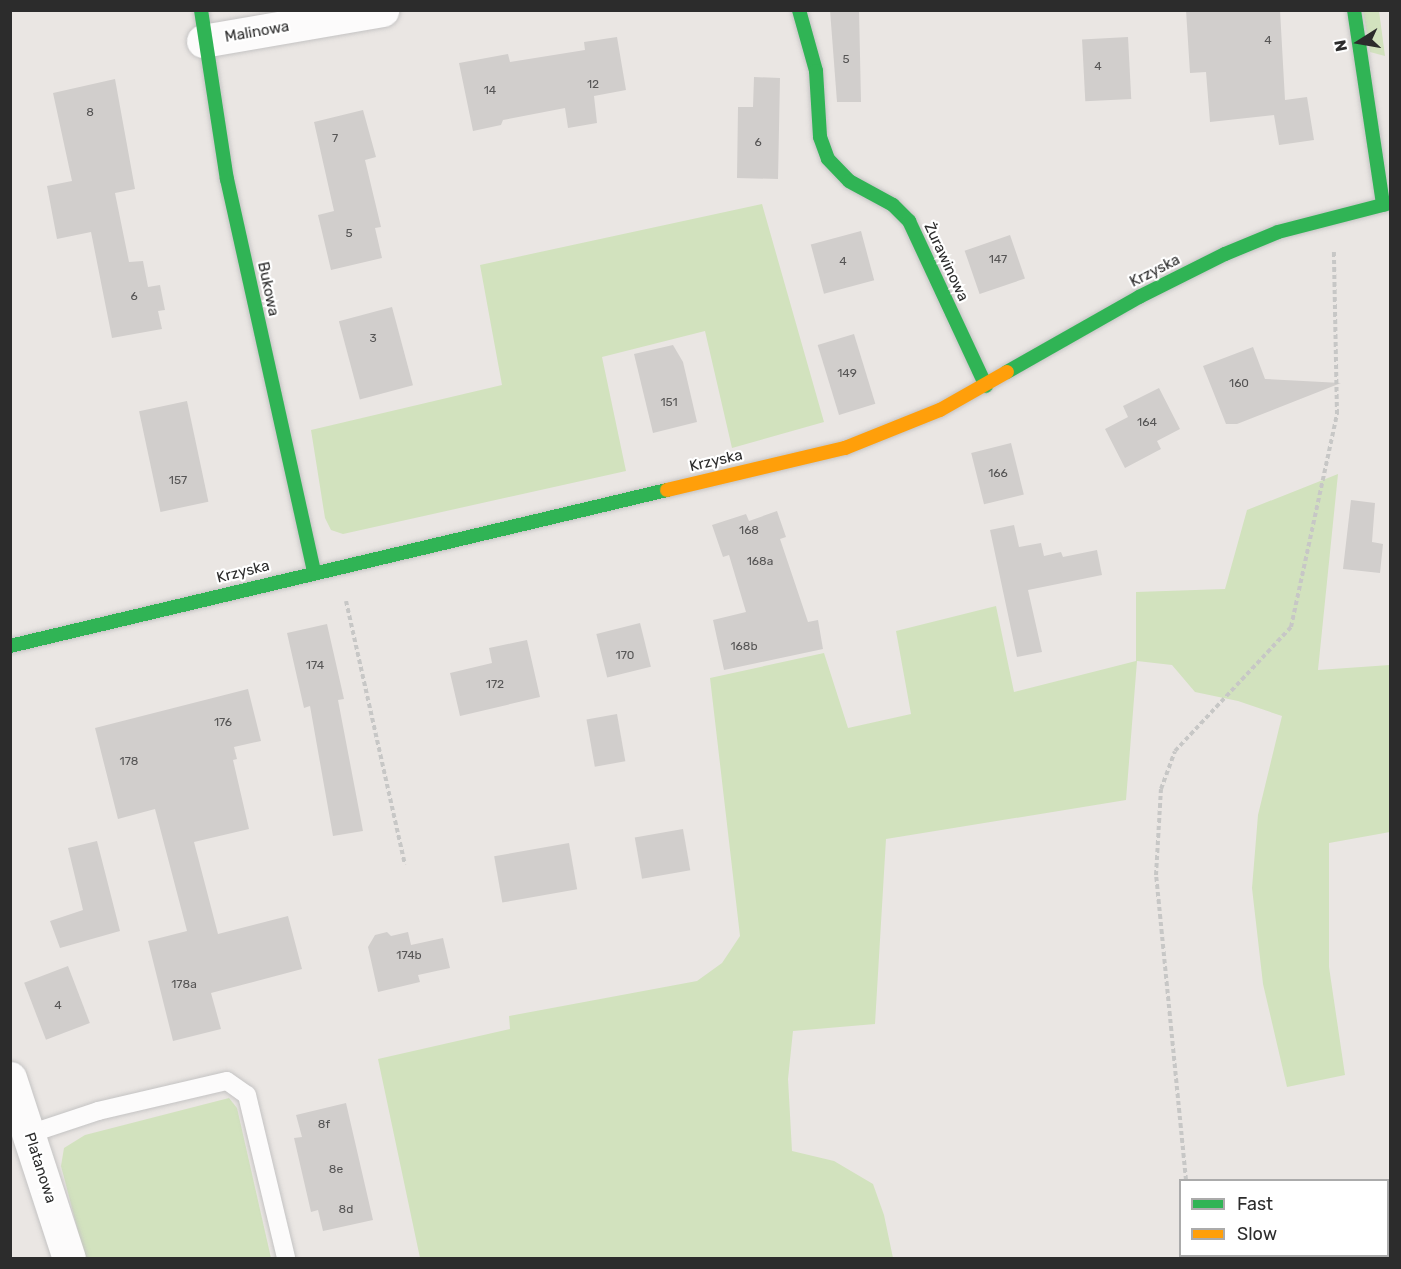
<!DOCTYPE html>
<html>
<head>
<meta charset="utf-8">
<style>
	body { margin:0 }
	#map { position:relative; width:1401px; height:1269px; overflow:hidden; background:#eae6e3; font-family:Rubik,sans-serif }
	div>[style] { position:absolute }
	.green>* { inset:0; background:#d2e2be }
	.building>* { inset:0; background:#d1cecc; transform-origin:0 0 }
	.path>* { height:4px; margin-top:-2px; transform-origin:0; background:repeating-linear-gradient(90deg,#c7c7c6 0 4.5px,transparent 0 7.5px) }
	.roads { filter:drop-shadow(0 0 2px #c4c3c3) drop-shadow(0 0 2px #c4c3c3) }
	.lane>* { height:18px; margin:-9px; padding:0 9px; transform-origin:9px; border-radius:9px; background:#fcfbfb }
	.street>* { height:33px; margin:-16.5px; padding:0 16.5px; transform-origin:16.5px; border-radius:16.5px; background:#fcfbfb }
	.fast>* { height:14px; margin:-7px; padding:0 7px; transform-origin:7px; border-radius:7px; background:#30b455 }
	.slow>* { height:14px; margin:-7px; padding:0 7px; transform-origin:7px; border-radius:7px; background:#ff9f0a }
	span { translate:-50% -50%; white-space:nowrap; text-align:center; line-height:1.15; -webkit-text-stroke:4.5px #fff; paint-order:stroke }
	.number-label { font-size:12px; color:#565555 }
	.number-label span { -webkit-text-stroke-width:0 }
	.street-label { font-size:15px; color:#2c2c2c }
	.frame { position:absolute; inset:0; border:12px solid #2c2c2c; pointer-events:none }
	.legend { position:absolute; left:1179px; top:1179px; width:210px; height:78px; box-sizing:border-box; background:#fff; border:2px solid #ababab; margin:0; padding:8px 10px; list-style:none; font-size:18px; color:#2c2c2c }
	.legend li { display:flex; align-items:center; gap:12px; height:30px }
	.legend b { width:30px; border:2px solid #ababab }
	.north { position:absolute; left:1329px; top:12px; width:60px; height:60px; -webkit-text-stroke:4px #fff; paint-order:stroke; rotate:259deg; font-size:16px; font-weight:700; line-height:24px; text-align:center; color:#2c2c2c }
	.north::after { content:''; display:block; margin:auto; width:21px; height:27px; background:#2c2c2c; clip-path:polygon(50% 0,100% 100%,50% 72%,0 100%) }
</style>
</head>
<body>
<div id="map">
	<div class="green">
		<i style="clip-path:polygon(1363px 11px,1379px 11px,1385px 56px,1370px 52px)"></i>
		<i style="clip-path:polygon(762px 204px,824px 422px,732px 448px,705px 331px,602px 357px,626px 471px,343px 534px,331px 530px,325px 518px,311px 430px,502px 385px,480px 265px)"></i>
		<i style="clip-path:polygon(1338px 474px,1318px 670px,1390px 665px,1390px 832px,1329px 843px,1329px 967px,1345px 1075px,1287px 1087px,1263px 984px,1252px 888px,1258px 815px,1282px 716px,1238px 701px,1195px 692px,1172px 665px,1137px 661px,1126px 800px,886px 839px,875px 1024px,793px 1031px,788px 1079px,792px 1151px,834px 1161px,873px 1184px,884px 1215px,893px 1258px,420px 1258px,378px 1059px,510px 1029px,509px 1016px,697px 981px,722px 963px,740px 936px,710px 678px,824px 653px,848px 728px,911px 714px,896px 631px,996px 606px,1014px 692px,1136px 661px,1136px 592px,1225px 589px,1247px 510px)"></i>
		<i style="clip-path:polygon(229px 1098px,237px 1108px,271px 1258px,85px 1258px,61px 1166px,64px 1148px,85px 1135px)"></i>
	</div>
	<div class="building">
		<i style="clip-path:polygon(830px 10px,859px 10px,861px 102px,837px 102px)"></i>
		<i style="clip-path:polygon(1186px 10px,1280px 10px,1285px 100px,1307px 97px,1314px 140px,1279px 145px,1274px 115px,1210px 122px,1206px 72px,1190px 73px)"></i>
		<i style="clip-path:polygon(617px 37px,626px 90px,594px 96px,597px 123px,568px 128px,565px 108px,503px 120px,501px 125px,473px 131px,459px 63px,508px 54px,510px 62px,585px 50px,584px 42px)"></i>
		<i style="left:1128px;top:37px;width:62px;height:46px;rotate:87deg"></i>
		<i style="clip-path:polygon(754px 77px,780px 78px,778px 179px,737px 178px,738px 107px,753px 107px)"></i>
		<i style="clip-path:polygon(115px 79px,135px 189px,115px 193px,129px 262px,143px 261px,148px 287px,160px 285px,165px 310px,158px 311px,162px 329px,112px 338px,91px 232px,57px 239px,47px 186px,72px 181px,53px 93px)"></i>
		<i style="clip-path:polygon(363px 110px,376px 157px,365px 160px,381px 227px,375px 228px,382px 258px,331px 270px,318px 215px,334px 211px,314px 122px)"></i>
		<i style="left:861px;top:231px;width:51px;height:52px;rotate:75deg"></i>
		<i style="left:1010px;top:235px;width:46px;height:48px;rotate:71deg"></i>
		<i style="left:392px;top:307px;width:81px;height:55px;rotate:75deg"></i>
		<i style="left:854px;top:334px;width:73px;height:38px;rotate:73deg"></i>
		<i style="clip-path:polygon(673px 345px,683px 362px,697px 422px,653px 433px,634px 354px)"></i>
		<i style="clip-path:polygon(1253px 347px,1265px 379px,1341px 383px,1237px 424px,1226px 424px,1203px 366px)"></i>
		<i style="clip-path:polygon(1159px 388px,1180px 429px,1157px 441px,1161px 449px,1125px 468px,1105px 429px,1128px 417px,1123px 406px)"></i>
		<i style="left:187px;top:401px;width:103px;height:49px;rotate:78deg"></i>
		<i style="left:1011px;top:443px;width:53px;height:41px;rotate:76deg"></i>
		<i style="clip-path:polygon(1351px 500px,1375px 503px,1372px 542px,1383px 544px,1380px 573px,1343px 569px)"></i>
		<i style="clip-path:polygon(777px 511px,786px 537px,780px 539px,808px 622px,818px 620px,823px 649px,724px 670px,713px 620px,746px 612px,729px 555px,723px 557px,712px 525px,746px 514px,749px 521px)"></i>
		<i style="clip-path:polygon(1014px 525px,1019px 547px,1041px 543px,1044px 556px,1061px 552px,1063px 557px,1097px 550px,1102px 575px,1028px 590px,1042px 652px,1017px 657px,990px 530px)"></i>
		<i style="left:640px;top:623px;width:45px;height:45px;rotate:76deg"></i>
		<i style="clip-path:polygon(327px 624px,344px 699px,338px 700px,363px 831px,333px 836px,310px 706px,304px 708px,287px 633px)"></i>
		<i style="clip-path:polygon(527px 640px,540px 697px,460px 716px,450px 673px,492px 663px,489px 648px)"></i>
		<i style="clip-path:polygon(248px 689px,261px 741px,234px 747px,237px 759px,233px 760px,249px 829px,194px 842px,218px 934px,288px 916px,302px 969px,211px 993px,221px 1029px,173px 1041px,148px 941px,187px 931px,155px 809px,118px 819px,95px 728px)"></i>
		<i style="left:617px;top:714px;width:48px;height:31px;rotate:80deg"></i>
		<i style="left:683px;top:829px;width:42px;height:49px;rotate:80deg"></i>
		<i style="clip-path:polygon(97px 841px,120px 931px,60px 948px,50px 921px,83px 910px,68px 848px)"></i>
		<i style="left:569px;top:843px;width:47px;height:76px;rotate:80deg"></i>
		<i style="clip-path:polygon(387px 932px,391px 936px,408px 932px,411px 945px,443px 938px,450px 968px,418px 975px,420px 982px,378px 992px,368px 947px,375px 935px)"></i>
		<i style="left:68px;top:966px;width:61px;height:47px;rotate:69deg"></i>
		<i style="clip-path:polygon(346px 1103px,373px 1220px,323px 1231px,318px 1210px,311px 1212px,294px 1138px,302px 1137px,296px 1115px)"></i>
	</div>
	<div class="path">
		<i style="left:346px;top:601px;width:270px;rotate:77.4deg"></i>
		<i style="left:1186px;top:1180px;width:306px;rotate:-95.6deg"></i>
		<i style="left:1156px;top:875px;width:86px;rotate:-86.7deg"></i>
		<i style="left:1161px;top:789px;width:40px;rotate:-69.8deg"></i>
		<i style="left:1175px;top:751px;width:170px;rotate:-46.9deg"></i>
		<i style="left:1291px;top:627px;width:218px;rotate:-77.8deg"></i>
		<i style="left:1337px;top:414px;width:162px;rotate:-91.1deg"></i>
		<i style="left:1195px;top:1256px;width:2px;rotate:90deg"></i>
	</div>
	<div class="roads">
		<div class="lane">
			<i style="left:29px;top:1134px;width:73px;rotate:-18.4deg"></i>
			<i style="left:98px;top:1111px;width:132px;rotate:-13.1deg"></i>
			<i style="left:227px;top:1081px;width:24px;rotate:35deg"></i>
			<i style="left:247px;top:1095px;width:168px;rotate:76.5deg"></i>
		</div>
		<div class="street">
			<i style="left:203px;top:41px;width:182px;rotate:-9.8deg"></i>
			<i style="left:10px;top:1078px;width:189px;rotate:71.9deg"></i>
		</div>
		<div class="fast">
			<i style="left:201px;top:10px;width:171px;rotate:81.3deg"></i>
			<i style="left:227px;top:179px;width:403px;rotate:77.5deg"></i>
			<i style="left:799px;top:10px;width:63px;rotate:74.4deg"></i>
			<i style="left:816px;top:71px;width:66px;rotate:86.5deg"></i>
			<i style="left:820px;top:137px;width:23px;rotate:70deg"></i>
			<i style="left:828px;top:159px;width:30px;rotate:46deg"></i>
			<i style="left:849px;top:181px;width:50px;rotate:28.6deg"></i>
			<i style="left:893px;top:205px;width:23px;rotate:45deg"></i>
			<i style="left:909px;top:221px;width:182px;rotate:65deg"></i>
			<i style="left:1354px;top:10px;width:197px;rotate:81.5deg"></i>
			<i style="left:1007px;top:372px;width:152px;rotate:-29.6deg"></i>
			<i style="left:1139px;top:297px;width:96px;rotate:-26.6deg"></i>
			<i style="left:1225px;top:254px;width:57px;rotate:-22.5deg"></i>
			<i style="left:1278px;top:232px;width:116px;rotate:-14.5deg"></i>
			<i style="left:10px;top:646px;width:675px;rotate:-13.36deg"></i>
		</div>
		<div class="slow">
			<i style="left:667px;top:490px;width:183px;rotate:-13.3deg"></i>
			<i style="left:845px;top:448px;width:102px;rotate:-21.8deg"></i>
			<i style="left:940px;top:410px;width:77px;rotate:-29.6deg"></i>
		</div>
	</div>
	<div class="number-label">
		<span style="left:1268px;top:41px">4</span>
		<span style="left:846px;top:60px">5</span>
		<span style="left:1098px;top:67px">4</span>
		<span style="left:593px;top:85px">12</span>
		<span style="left:490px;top:91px">14</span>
		<span style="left:90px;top:113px">8</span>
		<span style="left:335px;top:139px">7</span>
		<span style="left:758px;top:143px">6</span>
		<span style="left:349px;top:234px">5</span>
		<span style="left:998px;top:260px">147</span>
		<span style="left:843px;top:262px">4</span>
		<span style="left:134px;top:297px">6</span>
		<span style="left:373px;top:339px">3</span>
		<span style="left:847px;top:374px">149</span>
		<span style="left:1239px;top:384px">160</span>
		<span style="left:669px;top:403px">151</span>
		<span style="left:1147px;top:423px">164</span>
		<span style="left:998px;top:474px">166</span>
		<span style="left:178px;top:481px">157</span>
		<span style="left:749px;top:531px">168</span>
		<span style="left:760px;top:562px">168a</span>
		<span style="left:744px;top:647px">168b</span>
		<span style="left:625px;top:656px">170</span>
		<span style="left:315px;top:666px">174</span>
		<span style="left:495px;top:685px">172</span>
		<span style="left:223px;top:723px">176</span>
		<span style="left:129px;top:762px">178</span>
		<span style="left:409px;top:956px">174b</span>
		<span style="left:184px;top:985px">178a</span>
		<span style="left:58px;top:1006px">4</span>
		<span style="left:324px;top:1125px">8f</span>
		<span style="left:336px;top:1170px">8e</span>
		<span style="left:346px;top:1210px">8d</span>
	</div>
	<div class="street-label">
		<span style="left:257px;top:32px;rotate:-10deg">Malinowa</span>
		<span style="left:946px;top:262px;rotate:65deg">Żurawinowa</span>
		<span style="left:1155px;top:271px;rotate:-27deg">Krzyska</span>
		<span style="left:268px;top:289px;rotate:78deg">Bukowa</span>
		<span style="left:716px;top:461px;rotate:-13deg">Krzyska</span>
		<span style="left:243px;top:572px;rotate:-14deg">Krzyska</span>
		<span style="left:40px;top:1168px;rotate:72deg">Platanowa</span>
	</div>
	<div class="frame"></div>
	<ul class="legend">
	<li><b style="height:8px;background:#30b455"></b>Fast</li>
	<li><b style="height:8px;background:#ff9f0a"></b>Slow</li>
	</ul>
	<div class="north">N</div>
</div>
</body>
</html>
